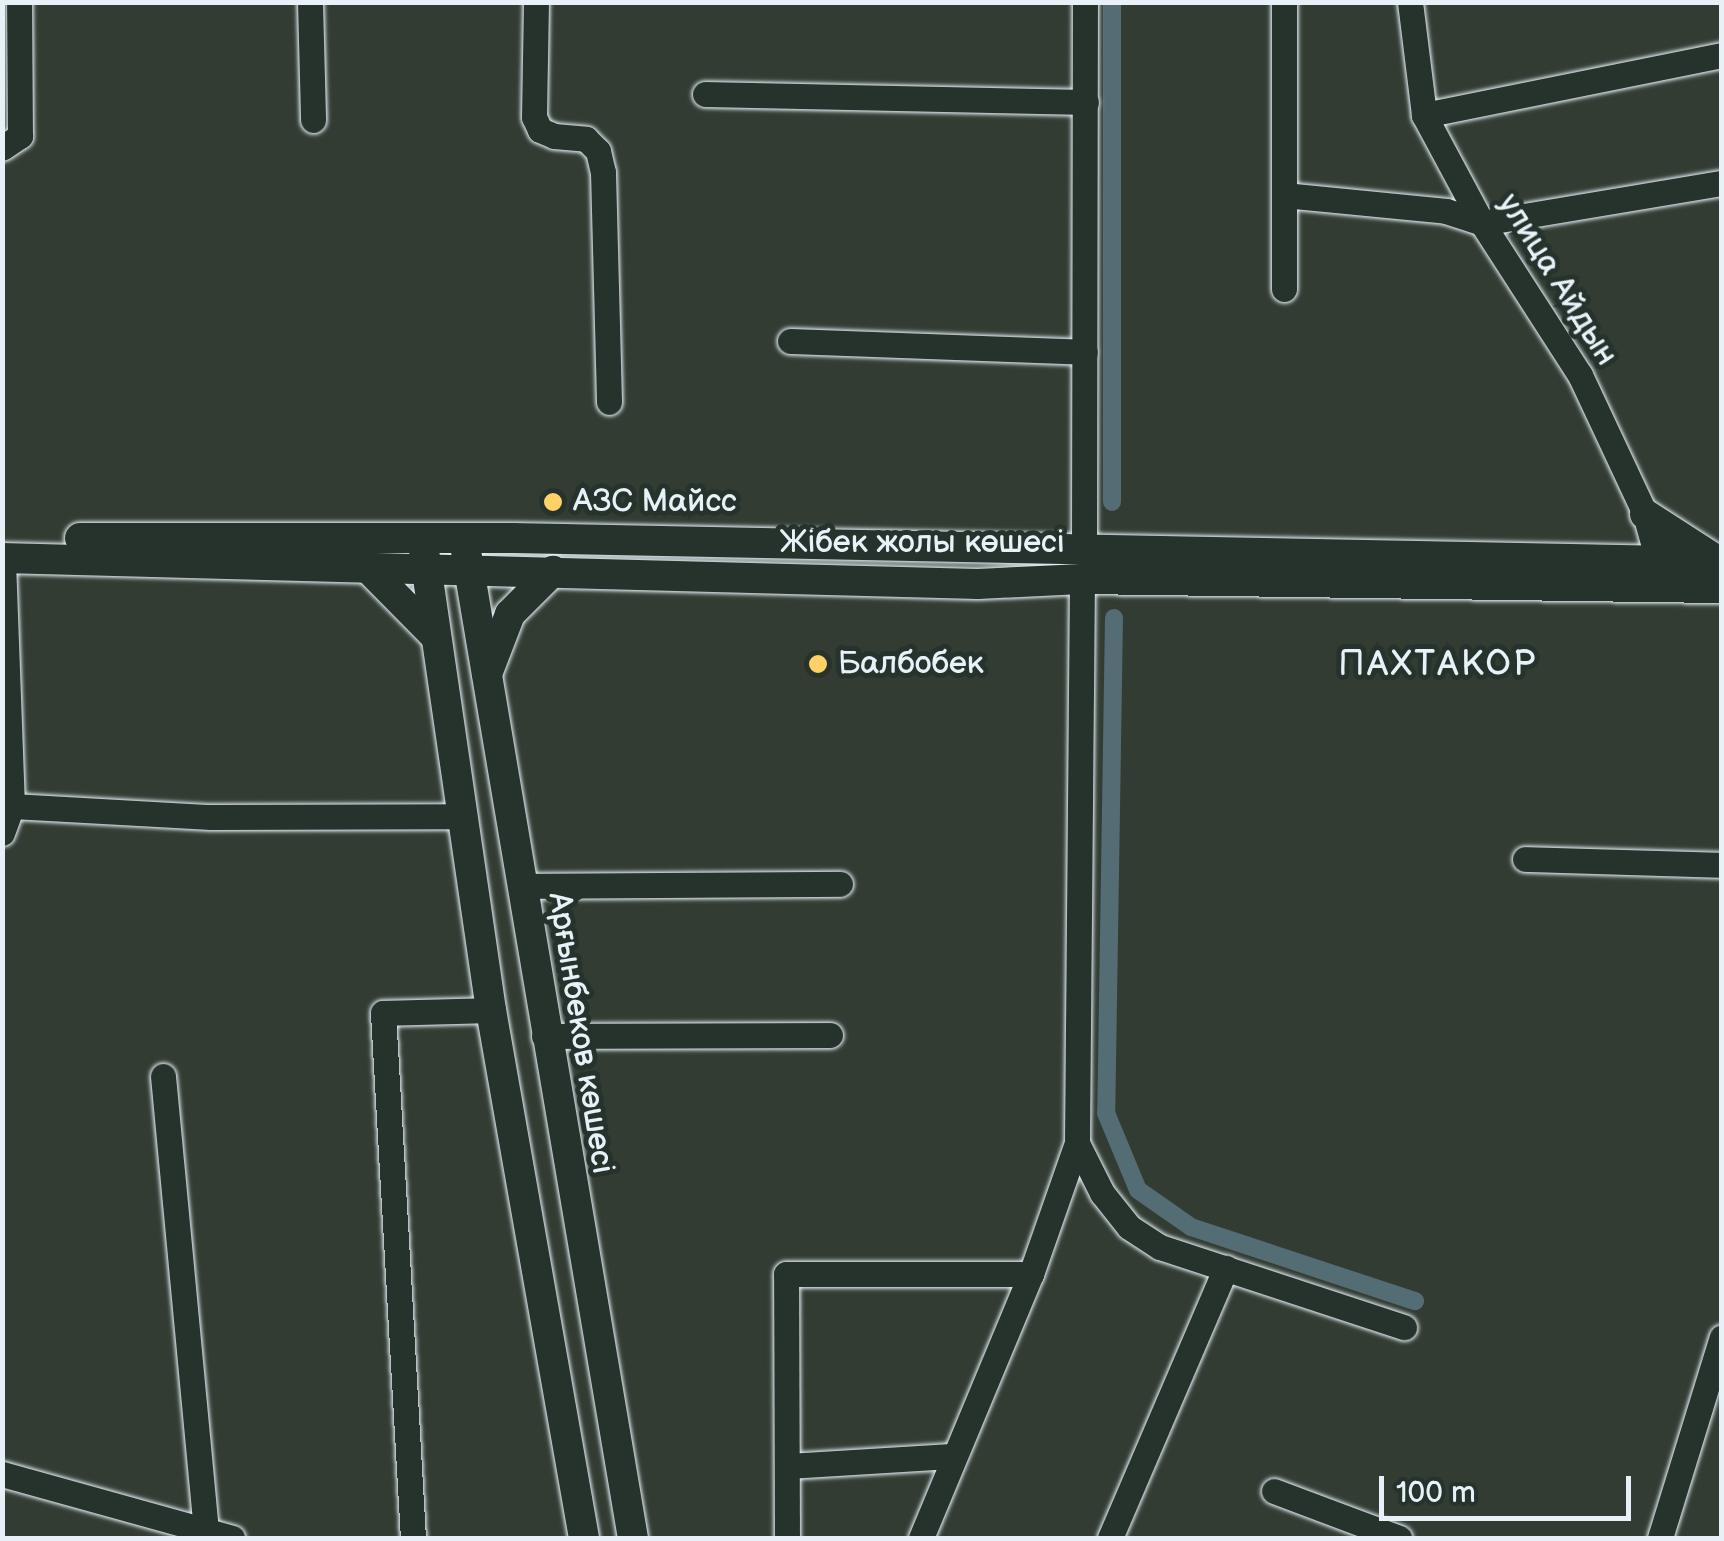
<!DOCTYPE html>
<html>
<head>
<meta charset="utf-8">
<style>
	body { margin:0 }
	#map { position:relative; width:1724px; height:1541px; overflow:hidden; background:#323c33; font-family:"Balsamiq Sans",sans-serif }
	div>[style] { position:absolute }
	.canal>* { height:18px; margin:-9px; padding:0 9px; transform-origin:9px; border-radius:9px; background:#546c73 }
	.roads { filter:drop-shadow(0 0 2px #e8f1f8) drop-shadow(0 0 2px #e8f1f8) }
	.minor>* { height:25px; margin:-12.5px; padding:0 12.5px; transform-origin:12.5px; border-radius:12.5px; background:#26332d }
	.major>* { height:30px; margin:-15px; padding:0 15px; transform-origin:15px; border-radius:15px; background:#26332d }
	.dots>* { width:28px; height:28px; translate:-50% -50%; box-sizing:border-box; border:5px solid #26332d; border-radius:50% }
	span { translate:-50% -50%; white-space:nowrap; text-align:center; line-height:1.15; -webkit-text-stroke:10px #26332d; paint-order:stroke }
	.street-label { font-size:32px; color:#e8f1f8 }
	.poi-label { font-size:32px; color:#e8f1f8 }
	.left { translate:0 -50%; text-align:left }
	.neighbourhood-label { font-size:35px; color:#e8f1f8; letter-spacing:2.5px }
	.frame { position:absolute; inset:0; border:5px solid #e8f1f8; pointer-events:none }
	.scale { position:absolute; left:1379px; top:1476px; width:252px; height:45px; box-sizing:border-box; border:5px solid #e8f1f8; border-top:0; padding-left:12px; font-size:30px; line-height:35px; white-space:nowrap; color:#e8f1f8; -webkit-text-stroke:8px #26332d; paint-order:stroke }
</style>
</head>
<body>
<div id="map">
	<div class="canal">
		<i style="left:1112px;top:502px;width:500px;rotate:-90deg"></i>
		<i style="left:1114px;top:618px;width:495px;rotate:90.9deg"></i>
		<i style="left:1106px;top:1113px;width:83px;rotate:67.4deg"></i>
		<i style="left:1138px;top:1190px;width:65px;rotate:34.9deg"></i>
		<i style="left:1191px;top:1227px;width:236px;rotate:18.3deg"></i>
	</div>
	<div class="roads">
		<div class="minor">
			<i style="left:310px;top:2px;width:118px;rotate:88.5deg"></i>
			<i style="left:536px;top:2px;width:115px;rotate:91deg"></i>
			<i style="left:534px;top:117px;width:14px;rotate:65deg"></i>
			<i style="left:540px;top:130px;width:15px;rotate:23deg"></i>
			<i style="left:554px;top:136px;width:32px;rotate:5deg"></i>
			<i style="left:586px;top:139px;width:17px;rotate:45deg"></i>
			<i style="left:598px;top:151px;width:22px;rotate:77deg"></i>
			<i style="left:603px;top:172px;width:230px;rotate:88.5deg"></i>
			<i style="left:1410px;top:2px;width:114px;rotate:82.9deg"></i>
			<i style="left:1424px;top:115px;width:123px;rotate:61.8deg"></i>
			<i style="left:1482px;top:223px;width:181px;rotate:57.2deg"></i>
			<i style="left:1580px;top:375px;width:153px;rotate:64.9deg"></i>
			<i style="left:1645px;top:514px;width:67px;rotate:74.5deg"></i>
			<i style="left:705px;top:94px;width:381px;rotate:1.2deg"></i>
			<i style="left:1424px;top:115px;width:304px;rotate:-11.4deg"></i>
			<i style="left:2px;top:148px;width:22px;rotate:-34deg"></i>
			<i style="left:20px;top:136px;width:134px;rotate:-90.4deg"></i>
			<i style="left:1284px;top:195px;width:163px;rotate:5.6deg"></i>
			<i style="left:1446px;top:211px;width:38px;rotate:18deg"></i>
			<i style="left:1482px;top:223px;width:243px;rotate:-9.5deg"></i>
			<i style="left:1284px;top:289px;width:287px;rotate:-90deg"></i>
			<i style="left:790px;top:341px;width:295px;rotate:2.1deg"></i>
			<i style="left:1084px;top:550px;width:548px;rotate:-89.9deg"></i>
			<i style="left:1082px;top:579px;width:564px;rotate:90.51deg"></i>
			<i style="left:1077px;top:1143px;width:56px;rotate:63.4deg"></i>
			<i style="left:1102px;top:1193px;width:43px;rotate:51.5deg"></i>
			<i style="left:1129px;top:1227px;width:37px;rotate:33deg"></i>
			<i style="left:1160px;top:1247px;width:257px;rotate:18.2deg"></i>
			<i style="left:12px;top:806px;width:199px;rotate:3.2deg"></i>
			<i style="left:211px;top:817px;width:249px;rotate:-0.2deg"></i>
			<i style="left:2px;top:833px;width:29px;rotate:-70deg"></i>
			<i style="left:12px;top:806px;width:248px;rotate:-92.1deg"></i>
			<i style="left:1525px;top:859px;width:197px;rotate:1.7deg"></i>
			<i style="left:521px;top:886px;width:319px;rotate:-0.4deg"></i>
			<i style="left:544px;top:1036px;width:286px;rotate:-0.2deg"></i>
			<i style="left:163px;top:1076px;width:455px;rotate:84.6deg"></i>
			<i style="left:788px;top:1466px;width:163px;rotate:-3.5deg"></i>
			<i style="left:2px;top:1474px;width:239px;rotate:15.5deg"></i>
			<i style="left:1274px;top:1491px;width:134px;rotate:20.6deg"></i>
			<i style="left:413px;top:1538px;width:526px;rotate:-93.27deg"></i>
			<i style="left:383px;top:1013px;width:108px;rotate:-1.6deg"></i>
			<i style="left:787px;top:1538px;width:264px;rotate:-90.2deg"></i>
			<i style="left:786px;top:1274px;width:245px"></i>
			<i style="left:921px;top:1538px;width:286px;rotate:-67.4deg"></i>
			<i style="left:1031px;top:1274px;width:139px;rotate:-70.7deg"></i>
			<i style="left:1110px;top:1538px;width:294px;rotate:-66.8deg"></i>
			<i style="left:1660px;top:1538px;width:210px;rotate:-72.9deg"></i>
		</div>
		<div class="major">
			<i style="left:1645px;top:514px;width:85px;rotate:32.9deg"></i>
			<i style="left:80px;top:538px;width:433px"></i>
			<i style="left:513px;top:538px;width:1209px;rotate:1.14deg"></i>
			<i style="left:424px;top:551px;width:464px;rotate:81.7deg"></i>
			<i style="left:491px;top:1010px;width:536px;rotate:80.01deg"></i>
			<i style="left:466px;top:551px;width:1001px;rotate:80.4deg"></i>
			<i style="left:2px;top:558px;width:976px;rotate:1.53deg"></i>
			<i style="left:978px;top:584px;width:104px;rotate:-2.8deg"></i>
			<i style="left:1082px;top:579px;width:640px;rotate:0.81deg"></i>
			<i style="left:368px;top:568px;width:97px;rotate:45.4deg"></i>
			<i style="left:487px;top:674px;width:64px;rotate:-69deg"></i>
			<i style="left:510px;top:614px;width:61px;rotate:-45deg"></i>
		</div>
	</div>
	<div class="dots">
		<i style="left:553px;top:502px;background:#ffd166"></i>
		<i style="left:818px;top:664px;background:#ffd166"></i>
	</div>
	<div class="street-label">
		<span style="left:1557px;top:280px;rotate:58deg">улица Айдын</span>
		<span style="left:922px;top:543px">Жібек жолы көшесі</span>
		<span style="left:580px;top:1033px;rotate:81deg">Арғынбеков көшесі</span>
	</div>
	<div class="poi-label">
		<span class="left" style="left:573px;top:502px">АЗС Майсс</span>
		<span class="left" style="left:838px;top:664px">Балбобек</span>
	</div>
	<div class="neighbourhood-label">
		<span style="left:1438px;top:665px">ПАХТАКОР</span>
	</div>
	<div class="frame"></div>
	<div class="scale">100 m</div>
</div>
</body>
</html>
